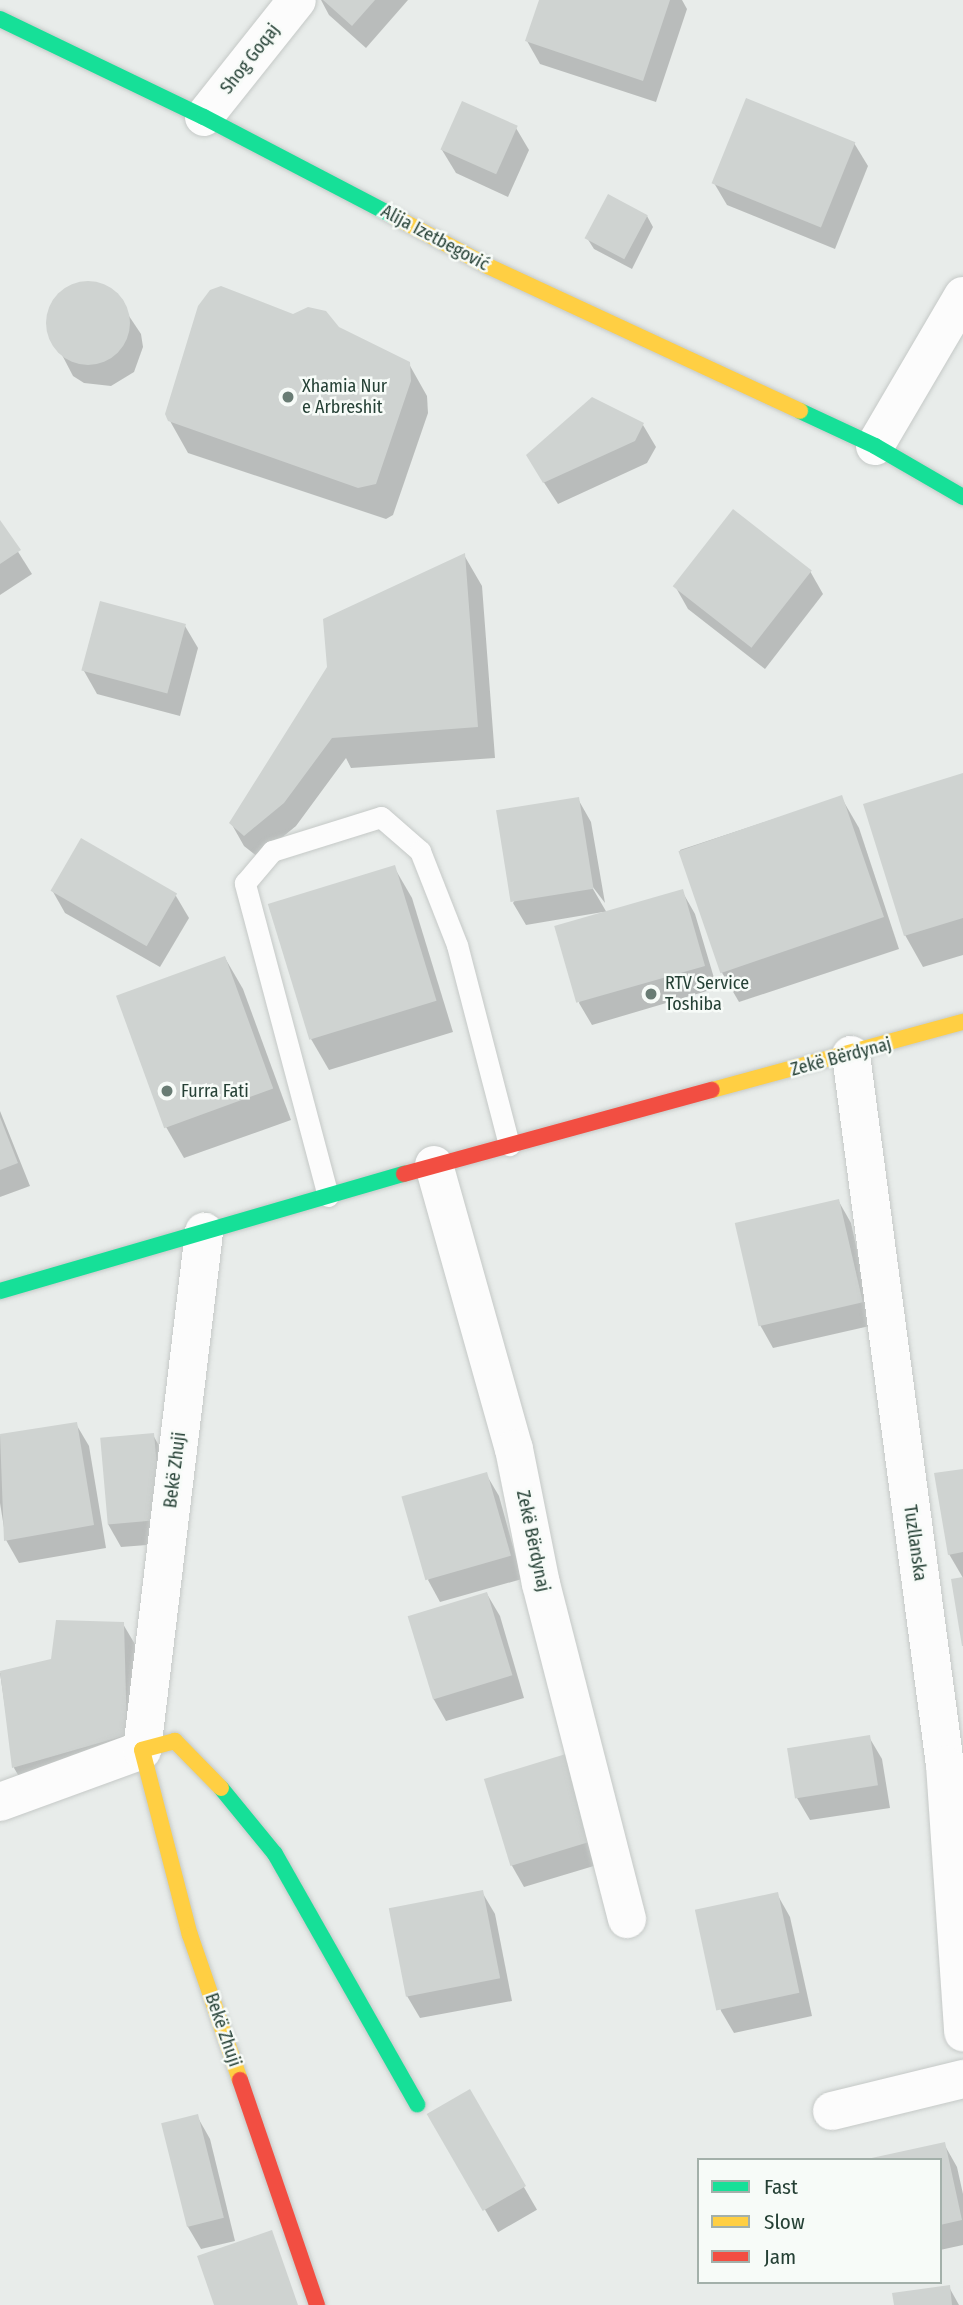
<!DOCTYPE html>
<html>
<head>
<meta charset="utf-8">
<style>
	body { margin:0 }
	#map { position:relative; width:963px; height:2305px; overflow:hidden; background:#e8ecea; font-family:"Fira Sans Condensed",sans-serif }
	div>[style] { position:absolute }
	.shadow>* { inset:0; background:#0003; transform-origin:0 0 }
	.building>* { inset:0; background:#cfd3d1; transform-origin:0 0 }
	.round { border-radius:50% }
	.roads { filter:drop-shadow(0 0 2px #c5c9c7) drop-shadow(0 0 2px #c5c9c7) }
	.lane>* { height:21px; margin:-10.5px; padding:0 10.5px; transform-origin:10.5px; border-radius:10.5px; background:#fcfcfc }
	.street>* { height:38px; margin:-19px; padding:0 19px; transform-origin:19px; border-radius:19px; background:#fcfcfc }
	.fast>* { height:16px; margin:-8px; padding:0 8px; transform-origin:8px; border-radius:8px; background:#16e098 }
	.slow>* { height:16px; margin:-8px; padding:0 8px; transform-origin:8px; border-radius:8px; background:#ffcf43 }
	.jam>* { height:16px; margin:-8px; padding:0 8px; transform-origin:8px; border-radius:8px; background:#f24e42 }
	.dots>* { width:19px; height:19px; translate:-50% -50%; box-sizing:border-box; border:4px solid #f7fbf8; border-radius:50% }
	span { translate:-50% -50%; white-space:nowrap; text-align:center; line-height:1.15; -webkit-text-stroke:5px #f7fbf8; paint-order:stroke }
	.street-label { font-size:18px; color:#254035 }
	.poi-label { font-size:18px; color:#254035 }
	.left { translate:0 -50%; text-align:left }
	.legend { position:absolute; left:697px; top:2158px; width:245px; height:126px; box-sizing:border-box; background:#f7fbf8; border:2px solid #a3b0aa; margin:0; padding:9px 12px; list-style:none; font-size:21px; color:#254035 }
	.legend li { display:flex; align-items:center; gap:14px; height:35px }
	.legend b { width:35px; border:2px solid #a3b0aa }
</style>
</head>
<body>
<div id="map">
	<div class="shadow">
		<i style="clip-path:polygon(321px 0,408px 0,366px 48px,329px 15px)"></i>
		<i style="clip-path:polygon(541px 0,682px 0,687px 9px,656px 102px,540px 64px,527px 41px)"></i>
		<i style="clip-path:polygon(516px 128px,529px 150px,508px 197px,456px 173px,442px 150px)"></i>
		<i style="clip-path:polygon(854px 143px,868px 166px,835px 249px,727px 205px,714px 183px)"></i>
		<i style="clip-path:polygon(647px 216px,653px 227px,632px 269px,594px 249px,587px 238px)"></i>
		<i style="clip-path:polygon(86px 282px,111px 289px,141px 334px,143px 347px,134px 372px,111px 386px,84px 383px,73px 376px,48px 328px,53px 302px,73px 285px)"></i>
		<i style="clip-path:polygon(293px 316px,337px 329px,409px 364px,427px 396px,428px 413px,393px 515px,386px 519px,188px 453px,170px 421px)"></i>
		<i style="clip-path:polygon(643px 425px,656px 447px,647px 463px,558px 504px,541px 478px)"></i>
		<i style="clip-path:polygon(0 523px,32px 574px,0 595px)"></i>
		<i style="clip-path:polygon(464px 555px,482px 586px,495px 758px,351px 768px,346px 758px,296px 826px,258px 857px,244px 846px,231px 823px)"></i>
		<i style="clip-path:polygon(810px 571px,823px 594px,765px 669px,688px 609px,675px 586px)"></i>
		<i style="clip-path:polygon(185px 626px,198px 648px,180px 716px,97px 694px,84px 671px)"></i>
		<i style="clip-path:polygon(963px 775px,963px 955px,923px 967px,905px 935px)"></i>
		<i style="clip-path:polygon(841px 797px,859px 828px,899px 949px,739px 1002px,721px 971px,680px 850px)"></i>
		<i style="clip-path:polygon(578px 799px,591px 822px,605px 903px,589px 882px,607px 913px,682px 891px,695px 914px,717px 988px,592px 1025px,579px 1003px,603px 912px,526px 925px,513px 903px)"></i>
		<i style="clip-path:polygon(394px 867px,412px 898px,453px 1032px,329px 1070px,311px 1039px)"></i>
		<i style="clip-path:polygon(52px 890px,176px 896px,189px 918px,160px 967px,65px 913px)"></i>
		<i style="clip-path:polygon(225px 958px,243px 989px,291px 1120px,184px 1158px,166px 1127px)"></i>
		<i style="clip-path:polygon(0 1111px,30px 1186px,0 1197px)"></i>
		<i style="clip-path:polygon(838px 1200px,851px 1223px,874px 1325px,773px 1348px,760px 1325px)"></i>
		<i style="clip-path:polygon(76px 1424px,89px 1446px,106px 1548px,19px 1563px,6px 1540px,0 1503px,0 1436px)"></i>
		<i style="clip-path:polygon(153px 1435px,166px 1458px,173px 1543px,121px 1547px,108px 1524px)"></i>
		<i style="clip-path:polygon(963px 1470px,963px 1578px,949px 1554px)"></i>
		<i style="clip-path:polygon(486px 1474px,499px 1496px,522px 1579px,440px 1602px,428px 1580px)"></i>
		<i style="clip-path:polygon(487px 1594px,500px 1616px,524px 1698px,446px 1721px,433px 1698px)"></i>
		<i style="clip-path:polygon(123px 1624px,136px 1646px,139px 1757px,27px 1790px,14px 1768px,0 1673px,52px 1660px)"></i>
		<i style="clip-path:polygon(869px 1737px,882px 1759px,890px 1808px,810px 1820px,797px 1798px,789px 1749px)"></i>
		<i style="clip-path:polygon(568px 1755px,607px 1862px,524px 1887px,511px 1864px)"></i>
		<i style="clip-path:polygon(482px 1892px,495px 1914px,512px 2001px,420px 2018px,407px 1996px)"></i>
		<i style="clip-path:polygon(777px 1894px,790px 1917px,812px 2016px,734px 2033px,721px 2011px,697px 1912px)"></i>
		<i style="left:469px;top:2092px;width:136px;height:45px;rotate:60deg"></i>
		<i style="clip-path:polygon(197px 2116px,210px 2139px,235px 2241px,201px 2249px,188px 2227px,163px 2124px)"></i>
		<i style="clip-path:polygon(944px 2144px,957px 2167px,963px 2194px,963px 2245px,940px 2250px,940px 2160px,870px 2160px)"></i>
		<i style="clip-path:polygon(949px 2287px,959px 2305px,895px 2305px)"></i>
	</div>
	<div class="building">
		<i style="clip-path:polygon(323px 0,375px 0,352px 26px)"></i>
		<i style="clip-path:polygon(539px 0,670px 0,643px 81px,525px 41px)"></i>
		<i style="left:746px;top:98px;width:118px;height:92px;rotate:22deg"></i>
		<i style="left:462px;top:101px;width:61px;height:53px;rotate:24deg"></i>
		<i style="left:608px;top:194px;width:45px;height:50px;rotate:28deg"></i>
		<i class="round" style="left:46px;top:281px;width:84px;height:84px"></i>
		<i style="clip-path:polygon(221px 286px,293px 314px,308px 307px,326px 311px,339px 327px,410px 362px,411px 381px,376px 484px,358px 488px,168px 421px,165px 414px,198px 306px,210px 290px)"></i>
		<i style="clip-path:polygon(592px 397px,644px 423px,635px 441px,543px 483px,526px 455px)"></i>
		<i style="left:733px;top:509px;width:100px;height:98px;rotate:38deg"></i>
		<i style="clip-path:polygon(0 520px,21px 550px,0 564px)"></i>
		<i style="clip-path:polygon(465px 553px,478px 727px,332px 738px,284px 803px,244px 836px,229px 823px,327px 667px,323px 619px)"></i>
		<i style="left:100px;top:601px;width:89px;height:72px;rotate:15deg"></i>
		<i style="clip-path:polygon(963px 773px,963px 918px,904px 936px,863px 804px)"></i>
		<i style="left:842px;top:795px;width:129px;height:173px;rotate:71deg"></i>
		<i style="left:579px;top:797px;width:93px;height:84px;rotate:81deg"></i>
		<i style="left:81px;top:838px;width:111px;height:61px;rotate:30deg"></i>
		<i style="left:395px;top:865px;width:142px;height:133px;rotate:73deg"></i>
		<i style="left:683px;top:889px;width:80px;height:134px;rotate:74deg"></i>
		<i style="left:225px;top:956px;width:141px;height:116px;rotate:70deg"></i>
		<i style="clip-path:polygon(0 1117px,18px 1163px,0 1170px)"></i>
		<i style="left:839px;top:1199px;width:106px;height:107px;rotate:77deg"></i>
		<i style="clip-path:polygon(77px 1422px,94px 1525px,4px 1541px,0 1434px)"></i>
		<i style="left:154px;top:1433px;width:87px;height:54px;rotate:85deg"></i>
		<i style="clip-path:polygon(963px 1469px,963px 1552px,948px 1555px,934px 1473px)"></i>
		<i style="left:487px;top:1472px;width:87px;height:89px;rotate:74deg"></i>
		<i style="clip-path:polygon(963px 1577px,963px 1646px,962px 1646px,951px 1579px)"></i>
		<i style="left:487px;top:1592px;width:87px;height:83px;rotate:73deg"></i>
		<i style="clip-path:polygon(56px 1620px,124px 1622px,127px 1735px,12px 1768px,0 1671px,51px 1659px)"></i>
		<i style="left:870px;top:1735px;width:51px;height:84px;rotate:81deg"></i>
		<i style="left:569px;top:1753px;width:91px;height:89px;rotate:73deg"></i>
		<i style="left:483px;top:1890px;width:90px;height:96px;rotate:79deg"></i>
		<i style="left:778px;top:1892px;width:103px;height:85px;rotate:78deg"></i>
		<i style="left:470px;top:2089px;width:112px;height:50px;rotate:60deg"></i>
		<i style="left:198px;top:2114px;width:107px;height:38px;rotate:76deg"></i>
		<i style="clip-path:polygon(945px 2142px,962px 2220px,940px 2225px,940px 2160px,867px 2159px)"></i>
		<i style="clip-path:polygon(272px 2230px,298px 2305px,214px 2305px,197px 2256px)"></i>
		<i style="clip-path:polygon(950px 2285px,952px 2305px,894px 2305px,892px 2293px)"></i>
	</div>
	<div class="roads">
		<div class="lane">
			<i style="left:328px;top:1196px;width:324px;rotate:-104.9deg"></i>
			<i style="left:245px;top:883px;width:42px;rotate:-49.8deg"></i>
			<i style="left:272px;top:851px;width:114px;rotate:-17.3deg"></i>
			<i style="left:381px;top:817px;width:52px;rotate:41.1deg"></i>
			<i style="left:420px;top:851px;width:101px;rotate:68.5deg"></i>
			<i style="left:457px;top:945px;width:207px;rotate:75.4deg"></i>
		</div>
		<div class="street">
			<i style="left:204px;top:117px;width:149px;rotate:-51.5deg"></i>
			<i style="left:875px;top:446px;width:174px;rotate:-59.6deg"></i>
			<i style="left:851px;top:1055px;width:716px;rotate:82.46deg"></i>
			<i style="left:945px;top:1765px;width:268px;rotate:86.1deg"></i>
			<i style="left:434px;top:1165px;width:295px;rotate:74.3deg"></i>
			<i style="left:514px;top:1449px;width:138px;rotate:78.7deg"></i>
			<i style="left:541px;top:1584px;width:346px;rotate:75.6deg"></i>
			<i style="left:0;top:1802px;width:151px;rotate:-20.1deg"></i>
			<i style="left:142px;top:1750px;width:522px;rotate:-83.17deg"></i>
			<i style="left:832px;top:2111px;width:135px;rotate:-13.7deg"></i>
		</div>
		<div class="fast">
			<i style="left:0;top:19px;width:226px;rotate:25.7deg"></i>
			<i style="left:204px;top:117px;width:216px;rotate:27.6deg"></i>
			<i style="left:800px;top:411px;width:83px;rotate:25deg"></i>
			<i style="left:875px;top:446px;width:102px;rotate:30.1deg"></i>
			<i style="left:0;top:1291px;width:421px;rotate:-16.2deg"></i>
			<i style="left:221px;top:1788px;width:85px;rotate:50.7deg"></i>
			<i style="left:275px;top:1854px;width:288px;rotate:60.4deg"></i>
		</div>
		<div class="slow">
			<i style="left:395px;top:217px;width:105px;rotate:27.8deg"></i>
			<i style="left:488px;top:266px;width:344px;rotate:24.9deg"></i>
			<i style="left:712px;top:1090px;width:260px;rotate:-15.2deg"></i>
			<i style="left:221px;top:1788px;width:66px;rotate:-134.4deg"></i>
			<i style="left:175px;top:1741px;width:34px;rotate:165deg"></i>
			<i style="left:142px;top:1750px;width:191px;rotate:75.5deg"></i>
			<i style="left:190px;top:1935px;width:153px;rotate:71deg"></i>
		</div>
		<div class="jam">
			<i style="left:404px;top:1174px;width:319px;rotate:-15.3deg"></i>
			<i style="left:240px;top:2080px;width:238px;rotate:71.1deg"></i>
		</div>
	</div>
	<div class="dots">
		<i style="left:288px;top:397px;background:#697c74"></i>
		<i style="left:651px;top:994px;background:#697c74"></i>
		<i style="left:167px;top:1091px;background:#697c74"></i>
	</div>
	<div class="street-label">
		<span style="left:250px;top:59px;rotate:-52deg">Shog Goqaj</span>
		<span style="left:435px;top:238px;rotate:28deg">Alija Izetbegović</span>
		<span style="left:841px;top:1057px;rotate:-15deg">Zekë Bërdynaj</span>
		<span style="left:175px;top:1470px;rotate:-83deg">Bekë Zhuji</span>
		<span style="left:533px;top:1541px;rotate:78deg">Zekë Bërdynaj</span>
		<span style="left:915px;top:1543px;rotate:82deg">Tuzllanska</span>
		<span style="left:223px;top:2030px;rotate:71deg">Bekë Zhuji</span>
	</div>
	<div class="poi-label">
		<span class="left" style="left:302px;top:397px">Xhamia Nur<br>e Arbreshit</span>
		<span class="left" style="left:665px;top:994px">RTV Service<br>Toshiba</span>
		<span class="left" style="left:181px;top:1091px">Furra Fati</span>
	</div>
	<ul class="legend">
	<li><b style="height:9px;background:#16e098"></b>Fast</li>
	<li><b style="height:9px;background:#ffcf43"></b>Slow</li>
	<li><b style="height:9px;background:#f24e42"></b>Jam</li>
	</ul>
</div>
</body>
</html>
